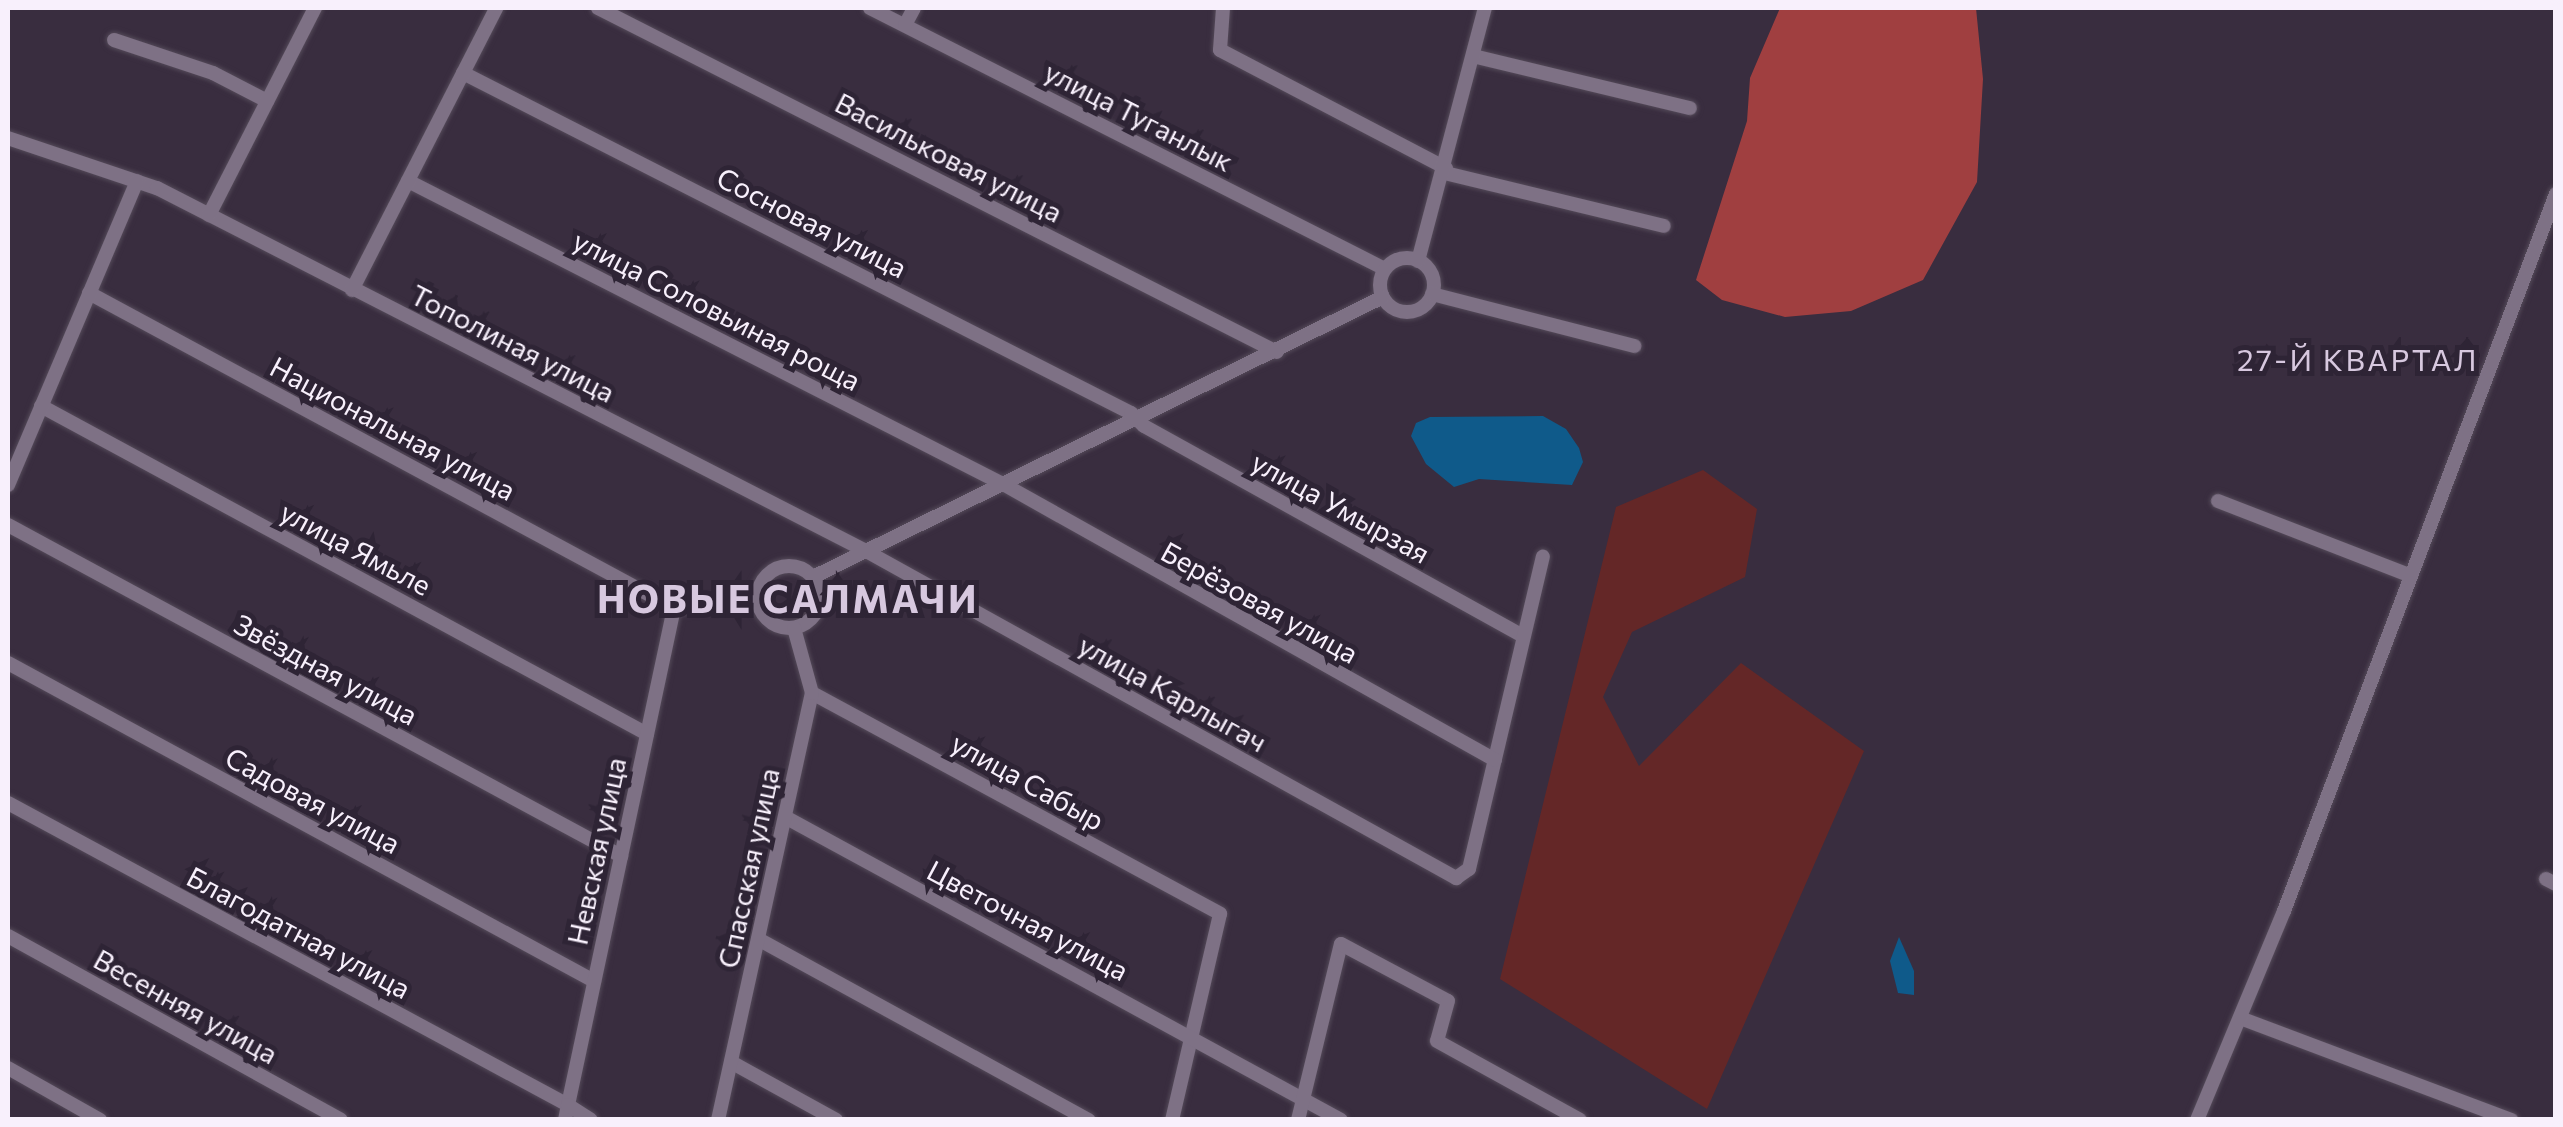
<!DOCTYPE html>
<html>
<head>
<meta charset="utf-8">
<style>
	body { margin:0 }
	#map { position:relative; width:2563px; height:1127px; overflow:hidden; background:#392d3f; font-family:Commissioner,sans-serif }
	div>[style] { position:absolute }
	.green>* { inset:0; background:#642727 }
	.forest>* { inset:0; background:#a03f40 }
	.water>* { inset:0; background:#0f5a8a }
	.roads { filter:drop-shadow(0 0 2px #544a59) drop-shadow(0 0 2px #544a59) }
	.minor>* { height:14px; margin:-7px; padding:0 7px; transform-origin:7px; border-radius:7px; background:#7e7185 }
	.minor>.ring { margin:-7px; padding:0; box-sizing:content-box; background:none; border:14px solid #7e7185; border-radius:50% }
	span { translate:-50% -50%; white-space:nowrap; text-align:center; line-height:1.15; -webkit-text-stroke:10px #2e2435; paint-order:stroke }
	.street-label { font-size:28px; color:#f8f0fc }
	.neighbourhood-label { font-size:30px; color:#d7c8df; letter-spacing:2.5px }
	.district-label { font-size:38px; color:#d7c8df; font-weight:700; letter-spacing:2.5px }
	.frame { position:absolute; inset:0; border:10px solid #f8f0fc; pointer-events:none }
</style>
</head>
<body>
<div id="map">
	<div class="green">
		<i style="clip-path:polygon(1703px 470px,1757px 509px,1745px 577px,1632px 632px,1603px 697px,1639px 766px,1741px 663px,1864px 751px,1707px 1109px,1500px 979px,1616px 507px)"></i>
	</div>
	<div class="forest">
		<i style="clip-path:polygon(1780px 8px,1976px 8px,1983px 79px,1977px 182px,1923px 280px,1851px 311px,1785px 317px,1722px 300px,1696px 280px,1747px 121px,1750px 78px)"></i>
	</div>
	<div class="water">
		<i style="clip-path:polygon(1543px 416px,1566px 429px,1579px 448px,1583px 462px,1572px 485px,1479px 479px,1454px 487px,1426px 464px,1411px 436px,1416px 423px,1430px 417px)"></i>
		<i style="clip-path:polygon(1899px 937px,1914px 971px,1914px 995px,1898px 993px,1890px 961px)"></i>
	</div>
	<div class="roads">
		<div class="minor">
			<i style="left:598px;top:8px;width:761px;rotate:26.87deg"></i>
			<i style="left:870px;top:8px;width:577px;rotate:26.88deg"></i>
			<i style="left:1223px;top:8px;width:42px;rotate:94.1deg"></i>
			<i style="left:1220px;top:50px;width:255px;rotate:27.6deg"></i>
			<i style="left:905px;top:25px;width:19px;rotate:-62deg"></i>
			<i style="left:114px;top:40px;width:104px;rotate:18.4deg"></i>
			<i style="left:213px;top:73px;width:61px;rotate:27.4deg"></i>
			<i style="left:1473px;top:56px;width:223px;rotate:13.5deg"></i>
			<i style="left:463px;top:73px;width:750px;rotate:26.98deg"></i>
			<i style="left:1131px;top:413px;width:18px;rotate:45deg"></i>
			<i style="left:1144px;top:426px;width:433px;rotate:29deg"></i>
			<i style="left:8px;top:138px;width:157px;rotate:18.6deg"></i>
			<i style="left:157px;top:188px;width:797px;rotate:27.11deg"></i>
			<i style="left:866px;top:551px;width:675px;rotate:29deg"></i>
			<i style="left:1456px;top:878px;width:16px;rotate:-35deg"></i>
			<i style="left:1469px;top:869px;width:321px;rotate:-76.7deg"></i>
			<i style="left:1445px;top:173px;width:225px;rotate:13.6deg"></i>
			<i style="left:408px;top:181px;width:668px;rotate:26.99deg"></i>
			<i style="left:1003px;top:484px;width:564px;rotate:29.29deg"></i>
			<i style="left:209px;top:215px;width:233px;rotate:-62.9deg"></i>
			<i class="ring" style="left:1380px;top:258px;width:40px;height:40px"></i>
			<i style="left:1418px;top:261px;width:262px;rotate:-75.2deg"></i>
			<i style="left:352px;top:290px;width:317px;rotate:-62.9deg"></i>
			<i style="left:89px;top:293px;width:664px;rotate:28.3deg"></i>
			<i style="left:1432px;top:294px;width:209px;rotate:14.4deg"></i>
			<i style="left:41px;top:406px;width:689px;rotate:28.42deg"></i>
			<i style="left:8px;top:485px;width:330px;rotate:-67deg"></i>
			<i style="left:2218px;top:501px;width:207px;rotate:21.2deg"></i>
			<i style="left:8px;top:525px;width:697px;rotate:28.37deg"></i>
			<i class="ring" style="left:758px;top:566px;width:48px;height:48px"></i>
			<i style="left:813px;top:577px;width:635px;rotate:-26.16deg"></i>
			<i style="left:674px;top:608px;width:83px;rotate:-6.2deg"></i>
			<i style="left:8px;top:663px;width:667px;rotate:28.49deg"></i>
			<i style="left:812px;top:693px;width:464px;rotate:28.4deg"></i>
			<i style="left:1220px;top:914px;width:212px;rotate:103.1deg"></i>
			<i style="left:8px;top:803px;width:636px;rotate:28.34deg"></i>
			<i style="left:568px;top:1105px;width:508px;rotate:-77.96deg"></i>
			<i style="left:785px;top:817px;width:633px;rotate:28.59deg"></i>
			<i style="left:2546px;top:879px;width:11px;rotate:27deg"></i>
			<i style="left:8px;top:936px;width:380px;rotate:28.9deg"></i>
			<i style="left:758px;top:939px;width:377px;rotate:28.7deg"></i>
			<i style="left:2240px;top:1018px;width:290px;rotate:20.6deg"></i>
			<i style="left:731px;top:1062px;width:120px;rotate:28.9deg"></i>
			<i style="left:8px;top:1068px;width:106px;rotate:29.5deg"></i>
			<i style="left:565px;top:1120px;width:15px;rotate:-79deg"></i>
			<i style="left:568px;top:1105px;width:27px;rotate:33deg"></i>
			<i style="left:718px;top:1120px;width:437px;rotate:-77.6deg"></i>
			<i style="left:812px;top:693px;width:67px;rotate:-105.5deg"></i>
			<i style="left:1298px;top:1120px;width:181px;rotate:-76.3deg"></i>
			<i style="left:1341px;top:944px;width:121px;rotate:28deg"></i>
			<i style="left:1448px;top:1001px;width:41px;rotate:105.4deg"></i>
			<i style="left:1437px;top:1041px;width:163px;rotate:28.9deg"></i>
			<i style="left:2197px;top:1120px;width:226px;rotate:-67.4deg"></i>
			<i style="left:2284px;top:911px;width:767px;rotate:-69.23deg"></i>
		</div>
	</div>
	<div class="street-label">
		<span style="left:1139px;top:116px;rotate:27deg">улица Туганлык</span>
		<span style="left:949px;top:157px;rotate:27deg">Васильковая улица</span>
		<span style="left:812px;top:222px;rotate:27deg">Сосновая улица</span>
		<span style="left:717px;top:310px;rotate:27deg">улица Соловьиная роща</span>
		<span style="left:513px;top:343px;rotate:27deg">Тополиная улица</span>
		<span style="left:393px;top:428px;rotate:28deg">Национальная улица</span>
		<span style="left:1341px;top:507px;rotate:29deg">улица Умырзая</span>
		<span style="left:356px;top:548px;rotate:28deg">улица Ямьле</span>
		<span style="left:1260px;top:602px;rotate:29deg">Берёзовая улица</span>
		<span style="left:326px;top:669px;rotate:28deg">Звёздная улица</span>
		<span style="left:1173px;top:693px;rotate:29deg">улица Карлыгач</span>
		<span style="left:1028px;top:781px;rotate:29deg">улица Сабыр</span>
		<span style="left:313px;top:800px;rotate:28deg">Садовая улица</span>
		<span style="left:596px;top:851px;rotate:-78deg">Невская улица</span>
		<span style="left:748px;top:868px;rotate:-78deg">Спасская улица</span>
		<span style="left:1028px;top:920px;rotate:28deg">Цветочная улица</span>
		<span style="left:299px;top:932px;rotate:28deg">Благодатная улица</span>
		<span style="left:186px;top:1006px;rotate:29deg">Весенняя улица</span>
	</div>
	<div class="neighbourhood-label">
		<span style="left:2358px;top:359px">27-Й КВАРТАЛ</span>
	</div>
	<div class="district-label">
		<span style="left:788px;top:598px">НОВЫЕ САЛМАЧИ</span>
	</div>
	<div class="frame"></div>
</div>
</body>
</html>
